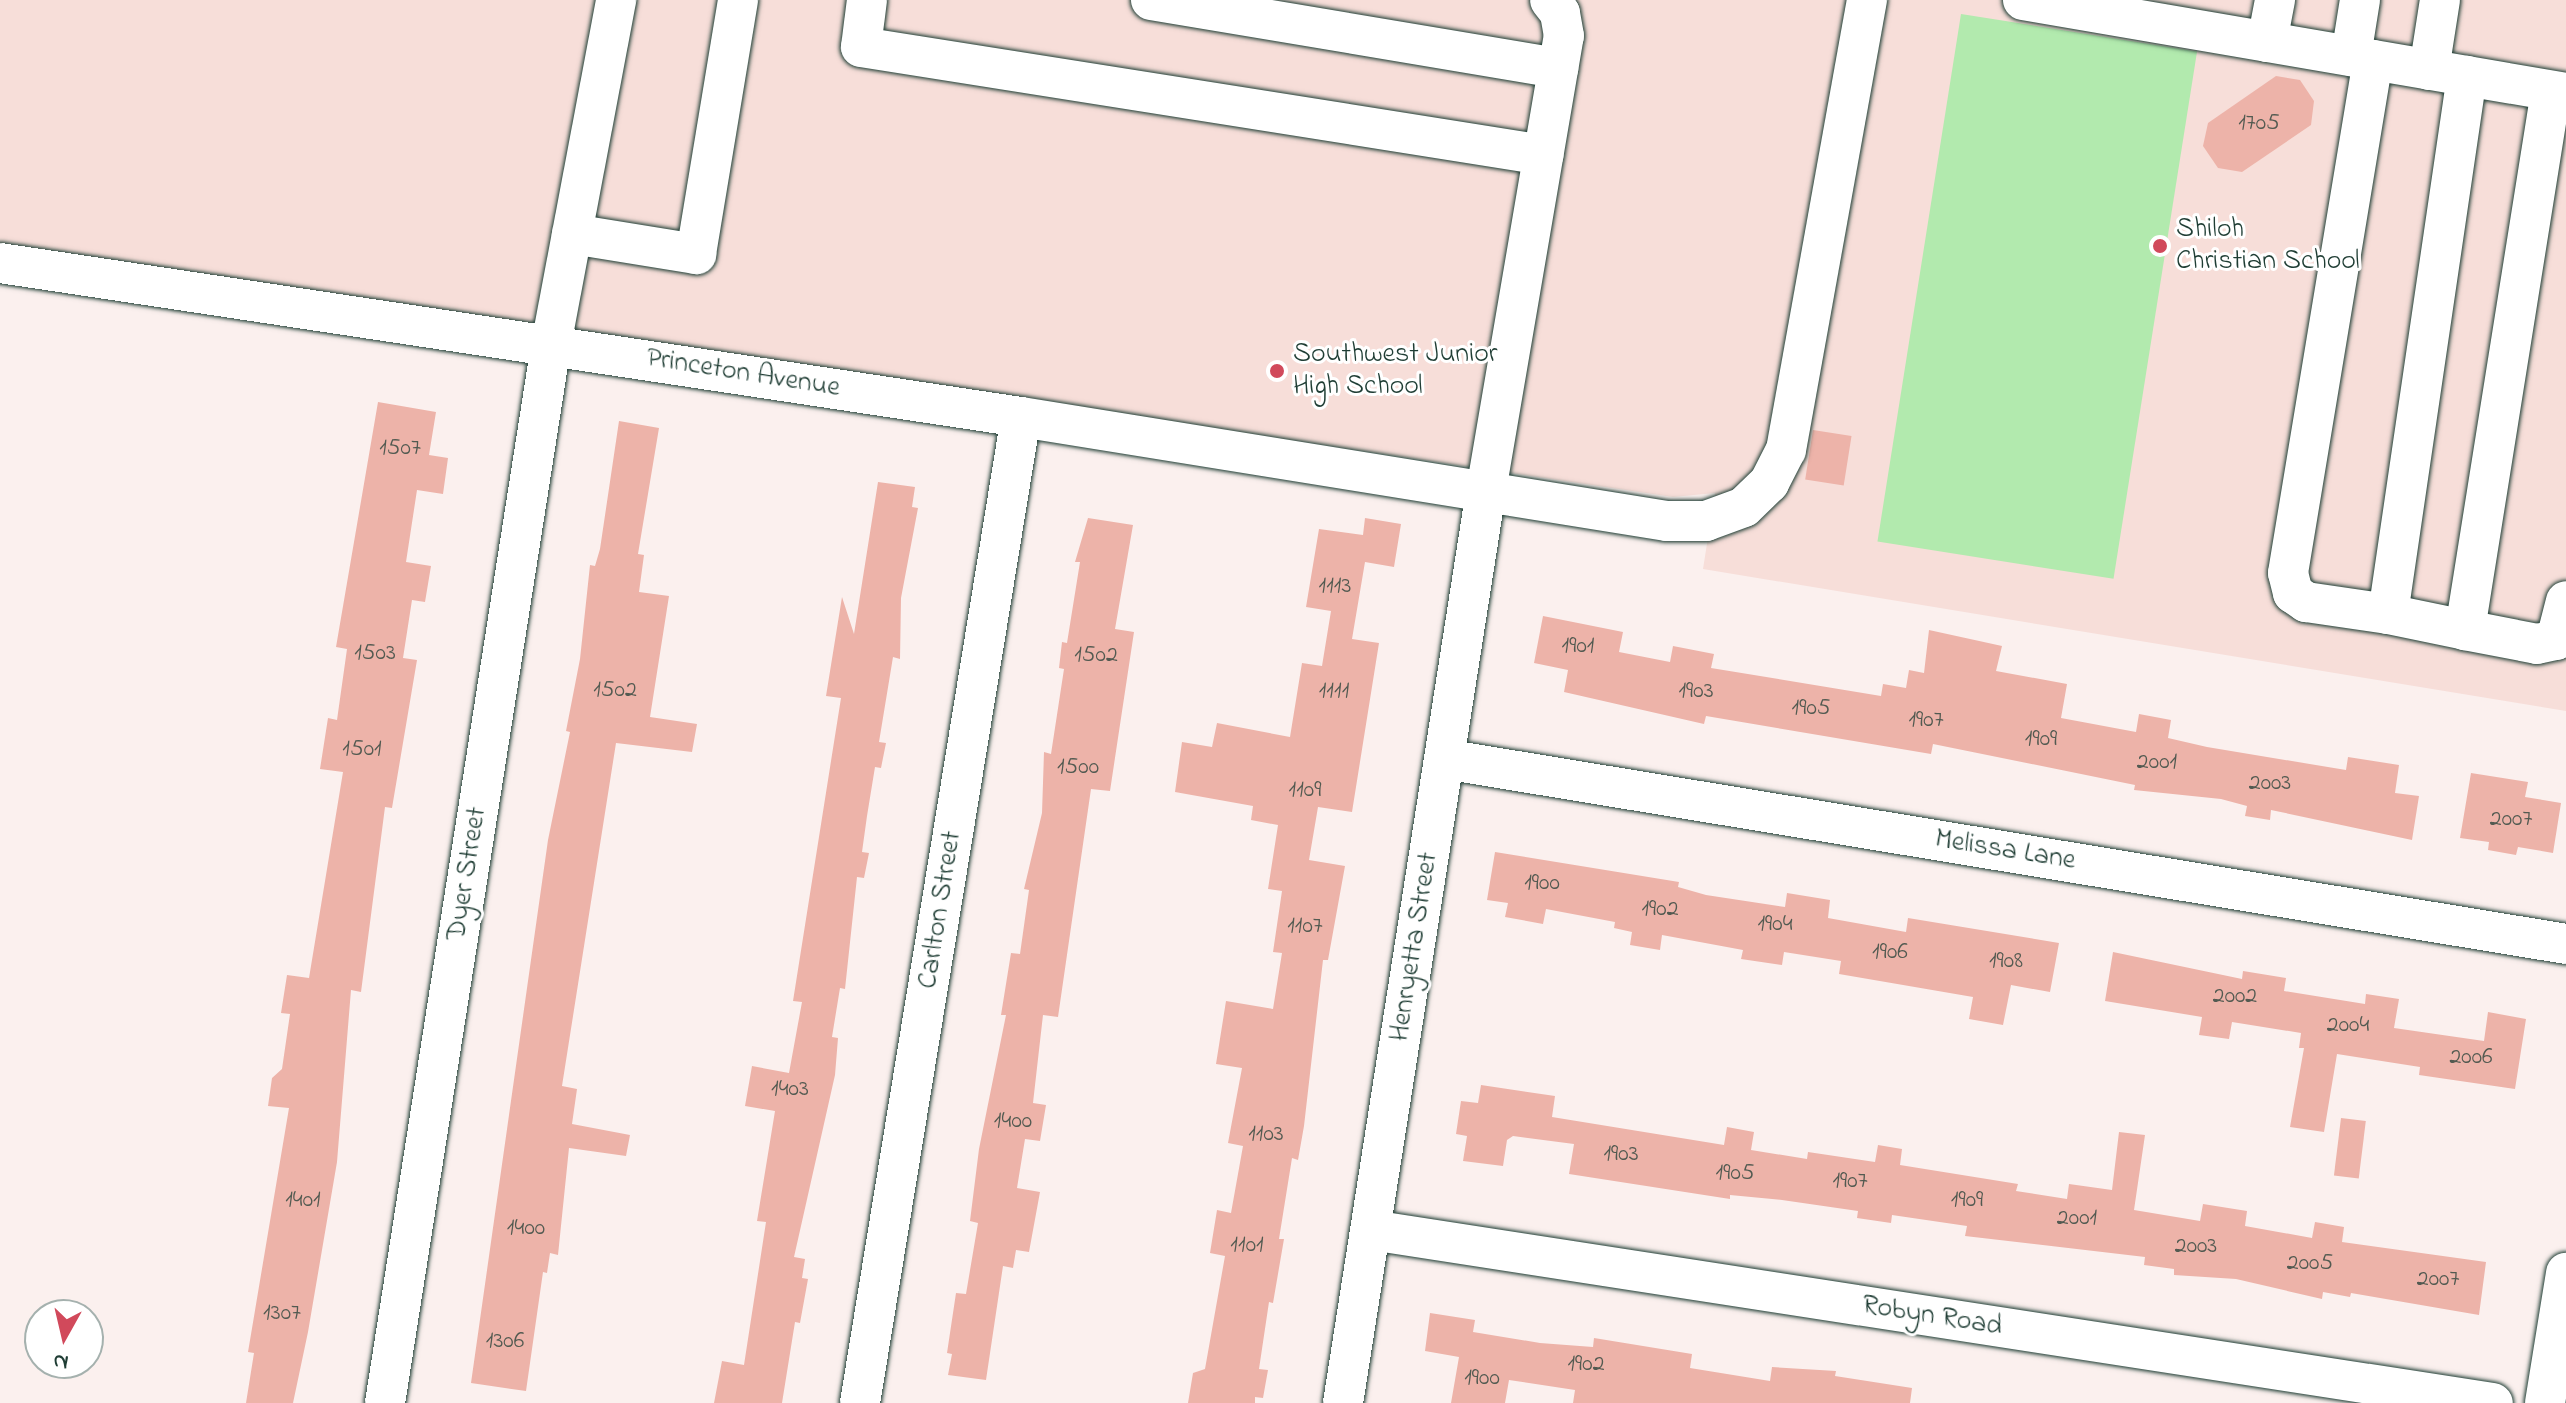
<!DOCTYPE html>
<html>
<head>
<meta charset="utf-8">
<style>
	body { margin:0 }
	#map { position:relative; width:2566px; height:1403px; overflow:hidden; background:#fbf0ee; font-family:"Indie Flower",sans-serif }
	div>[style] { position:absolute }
	.built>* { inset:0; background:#f7ded9 }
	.green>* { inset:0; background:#b2eaae; transform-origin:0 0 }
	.building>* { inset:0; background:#edb3a9; transform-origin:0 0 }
	.roads { filter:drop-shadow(0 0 2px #1f3d34) drop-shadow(0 0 2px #1f3d34) }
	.minor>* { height:40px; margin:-20px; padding:0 20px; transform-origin:20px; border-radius:20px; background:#fff }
	.dots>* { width:22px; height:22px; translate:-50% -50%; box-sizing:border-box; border:4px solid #fff; border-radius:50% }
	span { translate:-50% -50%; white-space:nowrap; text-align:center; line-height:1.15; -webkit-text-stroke:6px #fff; paint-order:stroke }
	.number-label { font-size:24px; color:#525a51 }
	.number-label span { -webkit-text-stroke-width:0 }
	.poi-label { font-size:28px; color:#1f3d34 }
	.left { translate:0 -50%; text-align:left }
	.street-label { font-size:28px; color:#1f3d34 }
	.north { position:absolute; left:24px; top:1299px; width:80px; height:80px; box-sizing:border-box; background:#fff; border:2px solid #a5b1ae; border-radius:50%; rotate:188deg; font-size:22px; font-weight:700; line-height:32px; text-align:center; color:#1f3d34 }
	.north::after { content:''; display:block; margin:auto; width:28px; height:36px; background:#d1495b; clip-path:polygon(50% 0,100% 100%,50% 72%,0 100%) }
</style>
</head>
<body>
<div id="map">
	<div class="built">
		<i style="clip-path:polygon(0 0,2566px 0,2566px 711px,1703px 569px,1715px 493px,1673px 497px,0 249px)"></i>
	</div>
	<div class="green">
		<i style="left:1961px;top:14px;width:239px;height:534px;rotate:9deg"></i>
	</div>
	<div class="building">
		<i style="clip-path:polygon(2276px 76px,2300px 80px,2314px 101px,2311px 125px,2242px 172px,2218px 168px,2203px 146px,2208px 123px)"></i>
		<i style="clip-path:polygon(378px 402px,436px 412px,429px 455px,448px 458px,443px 494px,417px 490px,406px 562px,431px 566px,425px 602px,412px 600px,403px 658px,417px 660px,392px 808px,385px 807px,361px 992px,351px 990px,337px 1162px,308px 1332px,293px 1403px,246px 1403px,254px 1353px,248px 1352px,289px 1108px,268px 1106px,272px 1078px,282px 1069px,290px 1014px,281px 1013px,287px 975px,309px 978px,343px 772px,320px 769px,328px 718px,337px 720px,347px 649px,336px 647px)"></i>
		<i style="clip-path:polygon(619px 421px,659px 428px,638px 554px,644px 555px,639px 592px,669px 596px,650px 717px,697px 724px,692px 752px,616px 743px,562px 1086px,577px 1089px,572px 1124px,630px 1135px,626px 1156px,569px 1148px,558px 1255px,550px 1253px,547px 1273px,543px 1272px,526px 1391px,471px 1383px,548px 840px,570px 732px,566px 731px,580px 659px,590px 565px,595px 566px,600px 549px)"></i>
		<i style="left:1813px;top:430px;width:39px;height:50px;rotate:9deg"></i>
		<i style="clip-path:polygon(878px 482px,915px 487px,912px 507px,918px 508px,901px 598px,900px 659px,893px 657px,879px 742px,886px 743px,881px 768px,875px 767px,867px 816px,862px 852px,869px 853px,864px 878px,857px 877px,845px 989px,840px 988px,832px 1037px,838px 1038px,835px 1075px,794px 1257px,805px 1259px,802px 1278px,808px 1279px,800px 1323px,795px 1322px,782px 1403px,714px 1403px,722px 1361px,744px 1365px,766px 1222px,757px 1221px,775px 1111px,745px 1106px,752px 1066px,789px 1073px,802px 1002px,793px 1001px,841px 698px,826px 696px,842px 597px,854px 634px)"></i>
		<i style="clip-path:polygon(1088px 518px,1133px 525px,1115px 629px,1134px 632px,1110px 791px,1091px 789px,1058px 1017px,1043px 1015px,1033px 1103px,1046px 1105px,1040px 1141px,1025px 1139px,1017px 1188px,1040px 1192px,1029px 1252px,1016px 1250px,1013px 1268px,1003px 1266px,986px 1380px,948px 1375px,952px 1354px,947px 1353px,956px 1293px,966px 1294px,978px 1223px,970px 1221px,979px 1149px,1006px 1015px,1001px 1015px,1011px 953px,1020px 954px,1029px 890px,1024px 889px,1042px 813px,1044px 752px,1051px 754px,1064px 669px,1059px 668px,1062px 642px,1067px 643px,1080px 562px,1075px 562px)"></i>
		<i style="clip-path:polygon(1365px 518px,1401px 524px,1394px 567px,1365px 562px,1352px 639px,1379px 643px,1352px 812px,1318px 807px,1309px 860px,1345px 866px,1328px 960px,1323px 960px,1304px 1126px,1298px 1160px,1292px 1158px,1279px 1239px,1284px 1239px,1273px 1303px,1269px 1302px,1259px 1369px,1268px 1370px,1263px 1398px,1255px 1397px,1255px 1403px,1188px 1403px,1193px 1373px,1205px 1369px,1225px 1256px,1210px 1253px,1217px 1210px,1231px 1213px,1243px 1146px,1228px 1143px,1242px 1068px,1216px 1064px,1226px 1001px,1273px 1009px,1282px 953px,1273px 952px,1282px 891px,1268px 889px,1278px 825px,1251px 820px,1253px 806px,1175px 792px,1182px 742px,1212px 747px,1217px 723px,1290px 737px,1302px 663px,1322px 666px,1331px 611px,1306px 607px,1319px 529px,1363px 535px)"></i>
		<i style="clip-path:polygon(1543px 616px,1623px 632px,1619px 652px,1670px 662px,1673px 646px,1714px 654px,1711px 668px,1881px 696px,1883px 684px,1906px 688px,1909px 670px,1924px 673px,1929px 630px,2002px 646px,1996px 671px,2067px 684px,2061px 718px,2136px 732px,2139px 714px,2171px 720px,2168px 738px,2207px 747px,2346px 770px,2348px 757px,2399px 765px,2395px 793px,2419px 796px,2412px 840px,2271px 810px,2270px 820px,2245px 816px,2247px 806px,2221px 799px,2134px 790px,2135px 785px,1933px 744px,1931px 754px,1706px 716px,1704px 724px,1564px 692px,1568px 670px,1534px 663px)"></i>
		<i style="clip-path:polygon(2471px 773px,2528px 782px,2525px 797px,2561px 803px,2553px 853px,2518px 847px,2516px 855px,2488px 850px,2489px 842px,2460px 838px)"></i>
		<i style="clip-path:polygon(1495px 852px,1679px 882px,1678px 887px,1706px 895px,1785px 907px,1787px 893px,1830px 900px,1828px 918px,1906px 932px,1908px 918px,2059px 943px,2050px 992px,2011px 985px,2003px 1025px,1969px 1019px,1973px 997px,1839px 974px,1841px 961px,1784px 952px,1782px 965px,1741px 959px,1743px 950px,1662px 935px,1660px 950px,1630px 945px,1632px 932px,1614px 928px,1615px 922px,1546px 909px,1543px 924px,1505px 917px,1508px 903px,1487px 900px)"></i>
		<i style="clip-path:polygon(2113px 952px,2242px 979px,2243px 971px,2286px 978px,2284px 991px,2365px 1004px,2366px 994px,2399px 999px,2394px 1028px,2484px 1041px,2488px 1012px,2526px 1019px,2515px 1089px,2419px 1075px,2420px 1067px,2337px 1054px,2324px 1132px,2290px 1127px,2304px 1048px,2299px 1048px,2301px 1033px,2232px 1022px,2229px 1039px,2199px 1035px,2202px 1017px,2105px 1001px)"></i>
		<i style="clip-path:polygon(1481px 1085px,1555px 1096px,1552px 1117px,1724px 1145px,1727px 1127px,1754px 1132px,1751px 1150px,1807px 1159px,1808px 1152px,1875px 1162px,1878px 1145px,1902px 1149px,1900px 1165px,2018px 1184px,2016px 1191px,2067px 1199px,2069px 1184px,2112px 1190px,2119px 1132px,2145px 1135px,2134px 1210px,2200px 1221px,2203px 1204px,2247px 1211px,2245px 1226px,2312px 1238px,2315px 1222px,2344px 1227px,2342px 1242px,2486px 1262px,2479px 1315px,2351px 1293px,2350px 1297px,2323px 1292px,2322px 1299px,2236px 1279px,2174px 1275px,2174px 1269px,2144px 1265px,2145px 1257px,1965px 1236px,1967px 1226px,1892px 1215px,1891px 1223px,1857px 1218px,1858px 1211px,1782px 1200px,1730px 1195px,1730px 1199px,1569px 1174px,1574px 1144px,1513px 1136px,1507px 1140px,1503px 1166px,1463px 1161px,1467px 1136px,1456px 1134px,1461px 1101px,1478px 1103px)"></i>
		<i style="left:2341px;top:1118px;width:25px;height:58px;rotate:7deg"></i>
		<i style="clip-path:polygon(1430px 1313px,1475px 1320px,1473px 1332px,1540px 1343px,1593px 1347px,1594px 1338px,1692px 1354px,1690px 1368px,1770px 1381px,1772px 1367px,1836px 1371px,1835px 1376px,1912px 1388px,1910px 1403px,1573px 1403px,1575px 1390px,1509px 1380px,1505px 1403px,1451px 1403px,1459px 1357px,1425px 1351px)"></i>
	</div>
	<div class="roads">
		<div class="minor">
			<i style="left:867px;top:0;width:47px;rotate:97.3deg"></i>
			<i style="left:861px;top:47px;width:691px;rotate:8.99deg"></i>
			<i style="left:1151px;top:0;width:413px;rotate:9.5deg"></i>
			<i style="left:2023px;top:0;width:551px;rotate:9.72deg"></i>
			<i style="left:2267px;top:42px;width:43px;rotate:-79.2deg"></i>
			<i style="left:2351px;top:56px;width:57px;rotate:-80.9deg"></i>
			<i style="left:2373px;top:60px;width:520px;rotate:99.41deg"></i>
			<i style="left:2288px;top:573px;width:21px;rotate:76deg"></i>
			<i style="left:2293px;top:593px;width:16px;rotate:35deg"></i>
			<i style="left:2306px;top:602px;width:83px;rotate:8.3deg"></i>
			<i style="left:2388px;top:614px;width:544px;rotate:-81.65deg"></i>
			<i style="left:2429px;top:70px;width:71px;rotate:-81.1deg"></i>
			<i style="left:2551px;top:91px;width:546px;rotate:99.07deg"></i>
			<i style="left:2465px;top:630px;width:73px;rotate:11deg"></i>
			<i style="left:2537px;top:644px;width:19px;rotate:-12deg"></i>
			<i style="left:2556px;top:640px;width:40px;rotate:-75.6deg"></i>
			<i style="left:572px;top:234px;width:126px;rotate:9.2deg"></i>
			<i style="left:696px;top:254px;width:257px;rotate:-80.6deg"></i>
			<i style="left:0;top:263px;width:1033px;rotate:8.58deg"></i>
			<i style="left:1021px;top:417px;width:654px;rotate:9.15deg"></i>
			<i style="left:1667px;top:521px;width:39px"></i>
			<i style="left:1706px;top:521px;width:40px;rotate:-20.2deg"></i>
			<i style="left:1744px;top:507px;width:35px;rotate:-44deg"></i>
			<i style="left:1769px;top:483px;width:37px;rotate:-63deg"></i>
			<i style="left:1786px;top:450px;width:457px;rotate:-79.8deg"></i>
			<i style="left:2388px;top:614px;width:79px;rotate:11.7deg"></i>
			<i style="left:1444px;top:759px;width:1137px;rotate:9.36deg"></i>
			<i style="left:1371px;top:1230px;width:1135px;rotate:8.77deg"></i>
			<i style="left:385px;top:1403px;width:1071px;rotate:-81.08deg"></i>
			<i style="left:551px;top:345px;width:351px;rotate:-79.3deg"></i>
			<i style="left:860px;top:1403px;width:999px;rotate:-80.73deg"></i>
			<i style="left:1343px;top:1403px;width:923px;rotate:-81.09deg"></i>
			<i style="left:1486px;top:491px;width:462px;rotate:-80.3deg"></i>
			<i style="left:1564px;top:36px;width:23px;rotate:-100deg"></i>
			<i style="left:1560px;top:13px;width:16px;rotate:-128deg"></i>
			<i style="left:2545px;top:1403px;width:132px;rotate:-80.8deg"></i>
		</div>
	</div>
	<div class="dots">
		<i style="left:2160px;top:246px;background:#d1495b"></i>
		<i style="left:1277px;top:371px;background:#d1495b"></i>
	</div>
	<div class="number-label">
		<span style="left:2259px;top:124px">1705</span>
		<span style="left:400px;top:449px">1507</span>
		<span style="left:1335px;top:587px">1113</span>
		<span style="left:1578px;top:647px">1901</span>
		<span style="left:375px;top:654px">1503</span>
		<span style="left:1096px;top:656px">1502</span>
		<span style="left:615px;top:691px">1502</span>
		<span style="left:1334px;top:692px">1111</span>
		<span style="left:1696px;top:692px">1903</span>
		<span style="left:1811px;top:709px">1905</span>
		<span style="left:1926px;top:721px">1907</span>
		<span style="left:2041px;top:740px">1909</span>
		<span style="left:362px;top:750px">1501</span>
		<span style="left:2157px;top:763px">2001</span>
		<span style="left:1078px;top:768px">1500</span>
		<span style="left:2270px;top:784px">2003</span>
		<span style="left:1305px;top:791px">1109</span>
		<span style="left:2511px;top:820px">2007</span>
		<span style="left:1542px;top:884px">1900</span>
		<span style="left:1660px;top:910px">1902</span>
		<span style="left:1775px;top:925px">1904</span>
		<span style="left:1305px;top:927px">1107</span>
		<span style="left:1890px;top:953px">1906</span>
		<span style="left:2006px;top:962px">1908</span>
		<span style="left:2235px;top:997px">2002</span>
		<span style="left:2348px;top:1026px">2004</span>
		<span style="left:2471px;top:1058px">2006</span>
		<span style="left:790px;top:1090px">1403</span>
		<span style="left:1013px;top:1122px">1400</span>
		<span style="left:1266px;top:1135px">1103</span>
		<span style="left:1621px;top:1155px">1903</span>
		<span style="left:1735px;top:1174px">1905</span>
		<span style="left:1850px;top:1182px">1907</span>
		<span style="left:303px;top:1201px">1401</span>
		<span style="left:1967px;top:1201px">1909</span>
		<span style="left:2077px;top:1219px">2001</span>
		<span style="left:526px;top:1229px">1400</span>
		<span style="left:1247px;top:1246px">1101</span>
		<span style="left:2196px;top:1247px">2003</span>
		<span style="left:2310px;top:1264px">2005</span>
		<span style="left:2438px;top:1280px">2007</span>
		<span style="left:282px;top:1314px">1307</span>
		<span style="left:505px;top:1342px">1306</span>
		<span style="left:1586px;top:1365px">1902</span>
		<span style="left:1482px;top:1379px">1900</span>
	</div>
	<div class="poi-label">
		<span class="left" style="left:2176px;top:246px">Shiloh<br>Christian School</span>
		<span class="left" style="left:1293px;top:371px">Southwest Junior<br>High School</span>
	</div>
	<div class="street-label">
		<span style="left:743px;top:374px;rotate:9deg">Princeton Avenue</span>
		<span style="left:2005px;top:851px;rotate:9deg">Melissa Lane</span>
		<span style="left:468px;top:874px;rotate:-81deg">Dyer Street</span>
		<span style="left:941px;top:910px;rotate:-81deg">Carlton Street</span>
		<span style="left:1415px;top:947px;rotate:-81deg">Henryetta Street</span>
		<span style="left:1932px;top:1317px;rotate:9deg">Robyn Road</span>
	</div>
	<div class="north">N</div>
</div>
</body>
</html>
